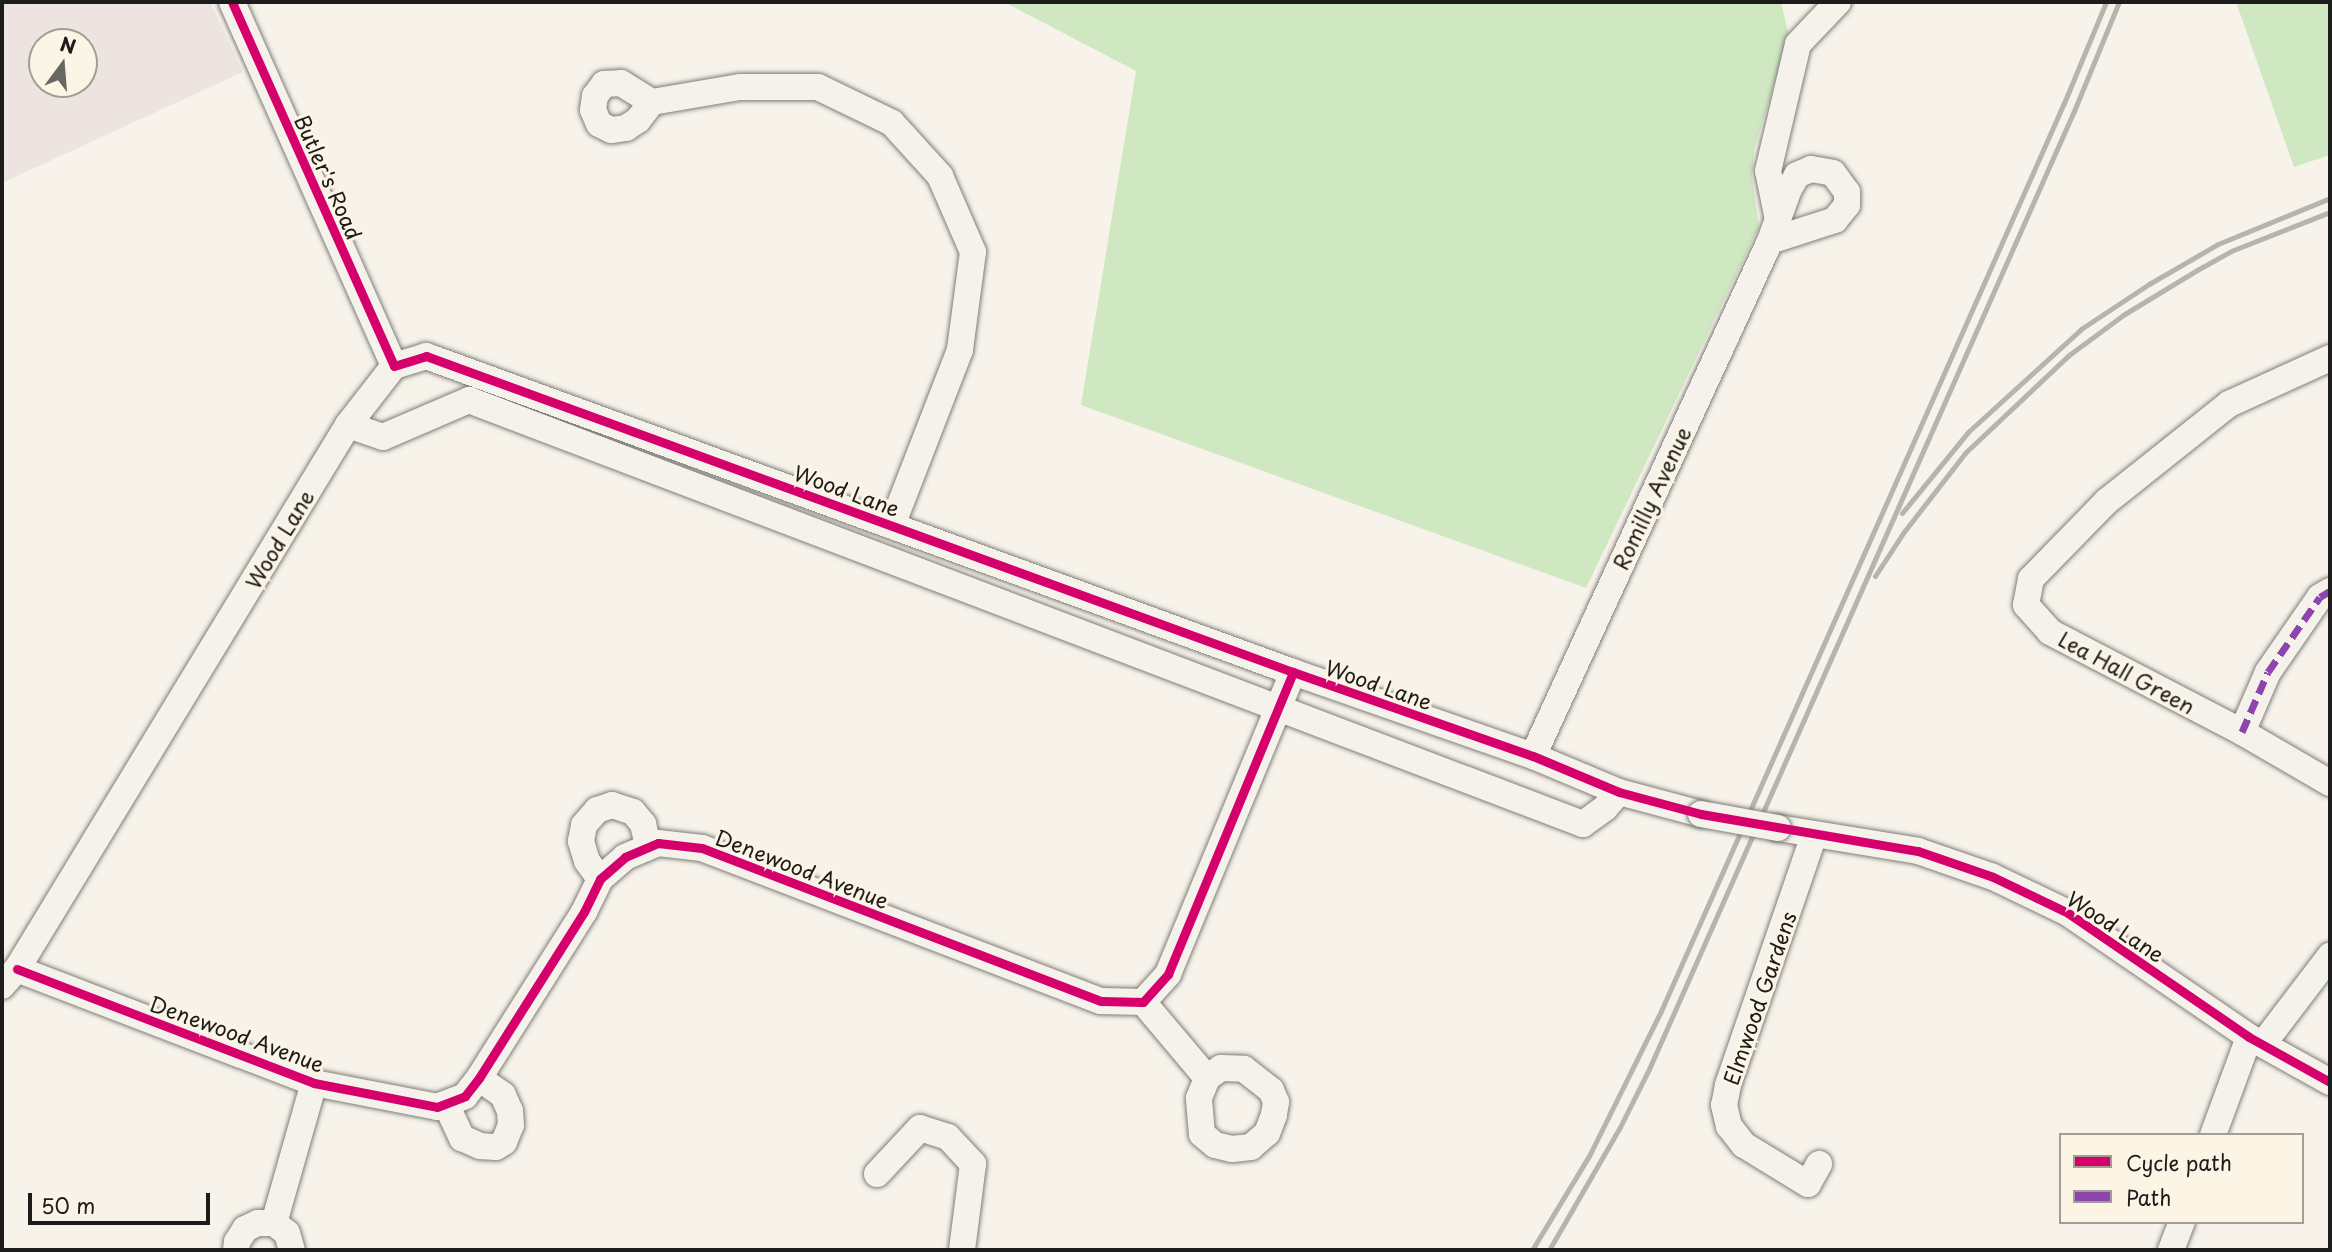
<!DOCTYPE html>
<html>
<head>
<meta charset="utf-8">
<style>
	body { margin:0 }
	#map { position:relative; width:2332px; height:1252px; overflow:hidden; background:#f7f3ea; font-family:"Playpen Sans",sans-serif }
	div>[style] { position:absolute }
	.built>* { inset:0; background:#ede4e1 }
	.green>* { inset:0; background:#cfe8c1 }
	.roads { filter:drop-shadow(0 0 2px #7f7d79) drop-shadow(0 0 2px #7f7d79) }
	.street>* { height:26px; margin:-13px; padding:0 13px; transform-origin:13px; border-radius:13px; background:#f5f2ec }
	.rail>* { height:5px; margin:-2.5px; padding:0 2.5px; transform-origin:2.5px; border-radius:2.5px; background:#b6b4af }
	.bridges { filter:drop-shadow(0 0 2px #7f7d79) drop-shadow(0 0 2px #7f7d79) }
	.street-bridge>* { height:26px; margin:-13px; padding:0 13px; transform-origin:13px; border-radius:13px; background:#f5f2ec }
	.quiet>* { height:7px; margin-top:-3.5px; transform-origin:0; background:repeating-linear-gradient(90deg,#8e44ad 0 14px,transparent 0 21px) }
	.cycleway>* { height:9px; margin:-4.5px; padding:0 4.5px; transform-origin:4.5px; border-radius:4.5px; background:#d6006c }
	span { translate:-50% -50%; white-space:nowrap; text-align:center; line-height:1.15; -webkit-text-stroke:6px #fcf5e5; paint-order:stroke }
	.street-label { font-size:21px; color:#1c1c1c }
	.frame { position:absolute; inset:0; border:4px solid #1c1c1c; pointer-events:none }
	.legend { position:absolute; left:2059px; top:1133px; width:245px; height:91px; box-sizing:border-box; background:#fcf5e5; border:2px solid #a29e95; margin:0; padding:9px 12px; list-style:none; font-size:21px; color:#1c1c1c }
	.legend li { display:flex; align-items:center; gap:14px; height:35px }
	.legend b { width:35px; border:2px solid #a29e95 }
	.north { position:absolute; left:28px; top:28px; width:70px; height:70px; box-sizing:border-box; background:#fcf5e5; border:2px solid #a29e95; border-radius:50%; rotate:16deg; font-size:19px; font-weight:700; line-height:28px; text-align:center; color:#1c1c1c }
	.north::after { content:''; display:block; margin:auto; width:24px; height:32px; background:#696764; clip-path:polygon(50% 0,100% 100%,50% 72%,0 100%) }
	.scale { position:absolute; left:28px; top:1193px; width:182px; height:32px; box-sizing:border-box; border:4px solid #1c1c1c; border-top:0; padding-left:9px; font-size:21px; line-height:24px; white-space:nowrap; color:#1c1c1c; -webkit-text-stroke:5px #fcf5e5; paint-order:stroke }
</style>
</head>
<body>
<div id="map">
	<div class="built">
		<i style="clip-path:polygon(evenodd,2px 2px,210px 2px,243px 72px,2px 183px,2px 2px,42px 42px,84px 42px,84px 84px,42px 84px,42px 42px)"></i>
	</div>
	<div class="green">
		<i style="clip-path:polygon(1004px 2px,1781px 2px,1789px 36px,1754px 150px,1752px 176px,1759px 227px,1586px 588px,1081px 405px,1136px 71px)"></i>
		<i style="clip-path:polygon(2236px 2px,2330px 2px,2330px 155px,2294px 167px)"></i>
	</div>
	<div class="roads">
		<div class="street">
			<i style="left:232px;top:2px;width:398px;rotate:66deg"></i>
			<i style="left:652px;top:102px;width:23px;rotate:128deg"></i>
			<i style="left:638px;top:120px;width:14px;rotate:146deg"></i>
			<i style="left:626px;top:128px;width:15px;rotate:172deg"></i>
			<i style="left:611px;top:130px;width:13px;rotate:-153deg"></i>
			<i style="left:599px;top:124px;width:15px;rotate:-113deg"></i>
			<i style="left:593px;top:110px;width:14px;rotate:-82deg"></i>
			<i style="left:595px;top:96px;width:15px;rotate:-53deg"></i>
			<i style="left:604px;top:84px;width:17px;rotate:-3deg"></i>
			<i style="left:621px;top:83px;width:36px;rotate:32deg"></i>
			<i style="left:652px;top:102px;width:89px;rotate:-9.7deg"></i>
			<i style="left:740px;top:87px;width:78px"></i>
			<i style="left:818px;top:87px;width:82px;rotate:25.9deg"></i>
			<i style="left:892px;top:123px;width:72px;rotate:47.8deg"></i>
			<i style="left:940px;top:176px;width:83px;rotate:66.5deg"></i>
			<i style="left:973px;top:252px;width:99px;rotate:97.6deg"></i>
			<i style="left:960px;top:350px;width:188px;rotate:111.2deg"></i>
			<i style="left:1778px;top:220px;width:50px;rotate:-101.5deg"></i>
			<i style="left:1768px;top:171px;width:130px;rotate:-76.7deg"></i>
			<i style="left:1798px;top:44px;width:58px;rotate:-46.4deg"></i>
			<i style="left:2330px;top:358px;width:111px;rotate:155.5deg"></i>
			<i style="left:2229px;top:404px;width:156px;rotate:141.5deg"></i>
			<i style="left:2107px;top:501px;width:109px;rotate:134.3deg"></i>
			<i style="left:2031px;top:579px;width:26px;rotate:101deg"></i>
			<i style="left:2026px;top:605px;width:36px;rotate:48deg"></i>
			<i style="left:2050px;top:632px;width:216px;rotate:27.5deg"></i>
			<i style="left:2242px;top:732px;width:102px;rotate:30.1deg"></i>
			<i style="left:348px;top:425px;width:37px;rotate:19deg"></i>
			<i style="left:383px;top:437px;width:94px;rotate:-23.3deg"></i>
			<i style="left:469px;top:400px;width:1192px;rotate:20.84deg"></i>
			<i style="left:1583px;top:824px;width:27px;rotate:-36deg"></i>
			<i style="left:1605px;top:808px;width:21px;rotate:-49deg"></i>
			<i style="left:2242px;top:732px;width:65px;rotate:-66.6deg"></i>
			<i style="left:2268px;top:672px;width:91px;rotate:-55.3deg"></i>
			<i style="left:2320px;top:597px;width:12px;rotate:-31deg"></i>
			<i style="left:1533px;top:756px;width:567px;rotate:-65.29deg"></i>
			<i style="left:1770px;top:241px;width:55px;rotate:-69.9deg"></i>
			<i style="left:1789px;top:189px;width:16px;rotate:-60deg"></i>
			<i style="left:1797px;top:175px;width:15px;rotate:-23deg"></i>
			<i style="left:1811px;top:169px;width:22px;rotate:10deg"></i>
			<i style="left:1833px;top:173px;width:24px;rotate:54deg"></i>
			<i style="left:1847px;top:192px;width:13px;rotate:90deg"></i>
			<i style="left:1847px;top:205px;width:19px;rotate:129deg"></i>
			<i style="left:1835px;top:220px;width:68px;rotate:162.1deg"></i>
			<i style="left:1778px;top:828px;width:142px;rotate:9.3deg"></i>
			<i style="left:1918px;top:851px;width:79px;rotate:19.1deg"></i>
			<i style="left:1993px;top:877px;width:83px;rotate:25.6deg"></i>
			<i style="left:2068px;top:913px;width:219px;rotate:34.4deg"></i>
			<i style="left:2249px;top:1037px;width:93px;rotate:29.1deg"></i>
			<i style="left:1814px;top:835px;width:264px;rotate:109deg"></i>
			<i style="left:1728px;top:1085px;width:20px;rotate:101deg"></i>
			<i style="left:1724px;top:1105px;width:22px;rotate:77deg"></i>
			<i style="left:1729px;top:1126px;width:24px;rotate:52deg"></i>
			<i style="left:1744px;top:1145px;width:75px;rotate:31.4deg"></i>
			<i style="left:1808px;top:1184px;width:23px;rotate:-61deg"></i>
			<i style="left:600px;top:879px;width:22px;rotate:-126deg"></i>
			<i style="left:587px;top:861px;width:21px;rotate:-107deg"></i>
			<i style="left:581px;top:841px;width:16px;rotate:-79deg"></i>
			<i style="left:584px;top:825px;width:20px;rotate:-49deg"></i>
			<i style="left:597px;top:810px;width:16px;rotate:-18deg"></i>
			<i style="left:612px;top:805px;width:22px;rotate:18deg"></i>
			<i style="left:633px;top:812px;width:16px;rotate:50deg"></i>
			<i style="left:643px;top:824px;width:23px;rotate:77deg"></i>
			<i style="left:17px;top:969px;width:318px;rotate:21deg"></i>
			<i style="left:314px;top:1083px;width:125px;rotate:11deg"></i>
			<i style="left:437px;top:1107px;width:30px;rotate:-21deg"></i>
			<i style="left:465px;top:1096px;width:23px;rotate:-52deg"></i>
			<i style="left:479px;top:1078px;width:196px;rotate:-57.7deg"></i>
			<i style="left:584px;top:912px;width:37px;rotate:-64deg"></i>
			<i style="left:600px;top:879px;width:33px;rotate:-41deg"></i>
			<i style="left:625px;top:857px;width:36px;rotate:-23deg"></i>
			<i style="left:658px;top:843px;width:44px;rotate:6.5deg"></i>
			<i style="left:702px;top:848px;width:427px;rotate:21deg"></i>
			<i style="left:1101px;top:1001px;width:42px;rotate:1.4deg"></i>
			<i style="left:1143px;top:1002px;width:38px;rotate:-48deg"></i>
			<i style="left:1168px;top:974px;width:327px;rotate:-67.5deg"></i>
			<i style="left:2px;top:986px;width:23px;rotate:-49deg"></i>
			<i style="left:17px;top:969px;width:637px;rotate:-58.68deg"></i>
			<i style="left:348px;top:425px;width:75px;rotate:-52.1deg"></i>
			<i style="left:394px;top:366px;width:34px;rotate:-17deg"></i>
			<i style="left:426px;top:356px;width:923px;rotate:20.03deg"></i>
			<i style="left:1293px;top:672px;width:254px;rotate:19.3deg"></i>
			<i style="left:1533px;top:756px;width:93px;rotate:22.7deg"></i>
			<i style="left:1619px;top:792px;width:85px;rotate:15deg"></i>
			<i style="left:1143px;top:1002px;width:99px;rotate:49.9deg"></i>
			<i style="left:1207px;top:1078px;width:17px;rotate:-36deg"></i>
			<i style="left:1221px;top:1068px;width:23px;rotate:2deg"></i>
			<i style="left:1244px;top:1069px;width:34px;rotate:38deg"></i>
			<i style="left:1271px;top:1090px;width:13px;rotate:67deg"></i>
			<i style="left:1276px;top:1102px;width:13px;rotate:99deg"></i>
			<i style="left:1274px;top:1115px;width:19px;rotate:111deg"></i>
			<i style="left:1267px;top:1133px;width:21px;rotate:139deg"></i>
			<i style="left:1251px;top:1147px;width:19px;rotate:174deg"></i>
			<i style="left:1232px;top:1149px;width:17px;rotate:-167deg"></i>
			<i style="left:1215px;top:1145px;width:17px;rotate:-140deg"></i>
			<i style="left:1202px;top:1134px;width:36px;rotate:-95deg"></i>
			<i style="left:1199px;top:1098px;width:22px;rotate:-68deg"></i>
			<i style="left:2263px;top:1044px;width:111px;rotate:-52.7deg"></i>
			<i style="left:446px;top:1104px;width:38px;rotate:65deg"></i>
			<i style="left:462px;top:1138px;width:20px;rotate:24deg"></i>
			<i style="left:480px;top:1146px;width:16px;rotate:4deg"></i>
			<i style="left:496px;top:1147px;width:9px;rotate:-32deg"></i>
			<i style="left:504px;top:1142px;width:18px;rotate:-68deg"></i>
			<i style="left:511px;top:1125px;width:14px;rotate:-94deg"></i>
			<i style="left:510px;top:1111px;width:17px;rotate:-114deg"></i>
			<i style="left:503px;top:1095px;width:29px;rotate:-145deg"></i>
			<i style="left:2213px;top:1135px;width:104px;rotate:-69.8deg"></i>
			<i style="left:877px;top:1174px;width:63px;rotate:-46.9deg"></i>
			<i style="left:920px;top:1128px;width:29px;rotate:18deg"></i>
			<i style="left:948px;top:1137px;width:37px;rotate:47deg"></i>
			<i style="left:973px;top:1164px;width:87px;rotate:97.3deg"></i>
			<i style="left:274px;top:1223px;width:146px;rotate:-74.1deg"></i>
			<i style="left:236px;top:1250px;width:8px;rotate:-83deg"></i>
			<i style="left:237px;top:1242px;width:15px;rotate:-58deg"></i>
			<i style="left:245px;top:1229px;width:14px;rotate:-25deg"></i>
			<i style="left:258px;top:1223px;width:16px"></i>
			<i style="left:274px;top:1223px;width:16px;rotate:38deg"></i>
			<i style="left:287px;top:1233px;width:18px;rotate:74deg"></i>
			<i style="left:2171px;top:1250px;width:30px;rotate:-69deg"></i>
		</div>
	</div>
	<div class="rail">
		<i style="left:1902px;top:513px;width:104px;rotate:-50.8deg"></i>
		<i style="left:1968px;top:432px;width:153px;rotate:-42.3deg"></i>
		<i style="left:2081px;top:329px;width:82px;rotate:-33.5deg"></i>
		<i style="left:2149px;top:284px;width:80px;rotate:-30.1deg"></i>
		<i style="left:2218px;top:244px;width:121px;rotate:-22.3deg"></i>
		<i style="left:1875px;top:576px;width:51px;rotate:-56.9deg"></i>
		<i style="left:1903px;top:533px;width:101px;rotate:-52.2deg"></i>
		<i style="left:1965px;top:453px;width:143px;rotate:-43.3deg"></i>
		<i style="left:2069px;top:355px;width:67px;rotate:-36.5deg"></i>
		<i style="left:2123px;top:315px;width:87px;rotate:-31.3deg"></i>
		<i style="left:2197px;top:270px;width:39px;rotate:-29deg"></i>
		<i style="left:2231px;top:251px;width:106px;rotate:-21.5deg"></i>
		<i style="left:1532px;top:1250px;width:110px;rotate:-58.8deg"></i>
		<i style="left:1589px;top:1156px;width:162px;rotate:-63.6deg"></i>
		<i style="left:1661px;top:1011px;width:993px;rotate:-66.07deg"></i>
		<i style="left:2064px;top:103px;width:109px;rotate:-67.4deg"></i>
		<i style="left:1549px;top:1250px;width:142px;rotate:-60deg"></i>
		<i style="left:1620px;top:1127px;width:65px;rotate:-63.4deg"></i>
		<i style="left:1649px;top:1069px;width:1048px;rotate:-66.08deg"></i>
		<i style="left:2074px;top:111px;width:118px;rotate:-67.6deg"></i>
	</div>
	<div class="bridges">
		<div class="street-bridge">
			<i style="left:1701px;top:814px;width:78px;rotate:10.3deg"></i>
		</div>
	</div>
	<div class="quiet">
		<i style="left:2242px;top:732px;width:65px;rotate:-66.6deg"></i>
		<i style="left:2268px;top:672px;width:91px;rotate:-55.3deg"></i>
		<i style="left:2320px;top:597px;width:12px;rotate:-31deg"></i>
	</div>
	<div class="cycleway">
		<i style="left:232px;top:2px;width:398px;rotate:66deg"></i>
		<i style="left:394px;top:366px;width:34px;rotate:-17deg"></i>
		<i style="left:426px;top:356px;width:923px;rotate:20.03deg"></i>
		<i style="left:1293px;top:672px;width:254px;rotate:19.3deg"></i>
		<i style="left:1533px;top:756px;width:93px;rotate:22.7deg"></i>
		<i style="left:1619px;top:792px;width:85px;rotate:15deg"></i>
		<i style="left:1701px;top:814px;width:220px;rotate:9.7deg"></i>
		<i style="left:1918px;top:851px;width:79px;rotate:19.1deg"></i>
		<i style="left:1993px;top:877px;width:83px;rotate:25.6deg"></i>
		<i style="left:2068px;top:913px;width:219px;rotate:34.4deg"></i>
		<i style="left:2249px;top:1037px;width:93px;rotate:29.1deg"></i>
		<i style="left:17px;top:969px;width:318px;rotate:21deg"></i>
		<i style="left:314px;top:1083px;width:125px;rotate:11deg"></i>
		<i style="left:437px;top:1107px;width:30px;rotate:-21deg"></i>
		<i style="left:465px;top:1096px;width:23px;rotate:-52deg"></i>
		<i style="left:479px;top:1078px;width:196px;rotate:-57.7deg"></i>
		<i style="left:584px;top:912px;width:37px;rotate:-64deg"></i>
		<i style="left:600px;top:879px;width:33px;rotate:-41deg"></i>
		<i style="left:625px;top:857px;width:36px;rotate:-23deg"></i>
		<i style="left:658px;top:843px;width:44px;rotate:6.5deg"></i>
		<i style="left:702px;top:848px;width:427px;rotate:21deg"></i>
		<i style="left:1101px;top:1001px;width:42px;rotate:1.4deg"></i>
		<i style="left:1143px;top:1002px;width:38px;rotate:-48deg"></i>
		<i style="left:1168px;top:974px;width:327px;rotate:-67.5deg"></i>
	</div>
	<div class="street-label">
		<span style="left:329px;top:177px;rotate:66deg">Butler's Road</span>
		<span style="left:847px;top:490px;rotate:20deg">Wood Lane</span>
		<span style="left:1651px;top:498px;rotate:-65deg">Romilly Avenue</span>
		<span style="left:279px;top:539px;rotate:-59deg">Wood Lane</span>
		<span style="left:2127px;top:672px;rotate:28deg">Lea Hall Green</span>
		<span style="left:1379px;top:684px;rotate:19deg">Wood Lane</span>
		<span style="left:802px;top:868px;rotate:21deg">Denewood Avenue</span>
		<span style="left:2116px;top:926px;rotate:33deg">Wood Lane</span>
		<span style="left:1759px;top:998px;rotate:-71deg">Elmwood Gardens</span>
		<span style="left:237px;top:1033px;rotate:20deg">Denewood Avenue</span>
	</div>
	<div class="frame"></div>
	<ul class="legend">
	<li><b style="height:9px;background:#d6006c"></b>Cycle path</li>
	<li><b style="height:9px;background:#8e44ad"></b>Path</li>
	</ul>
	<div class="north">N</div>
	<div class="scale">50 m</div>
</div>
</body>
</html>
